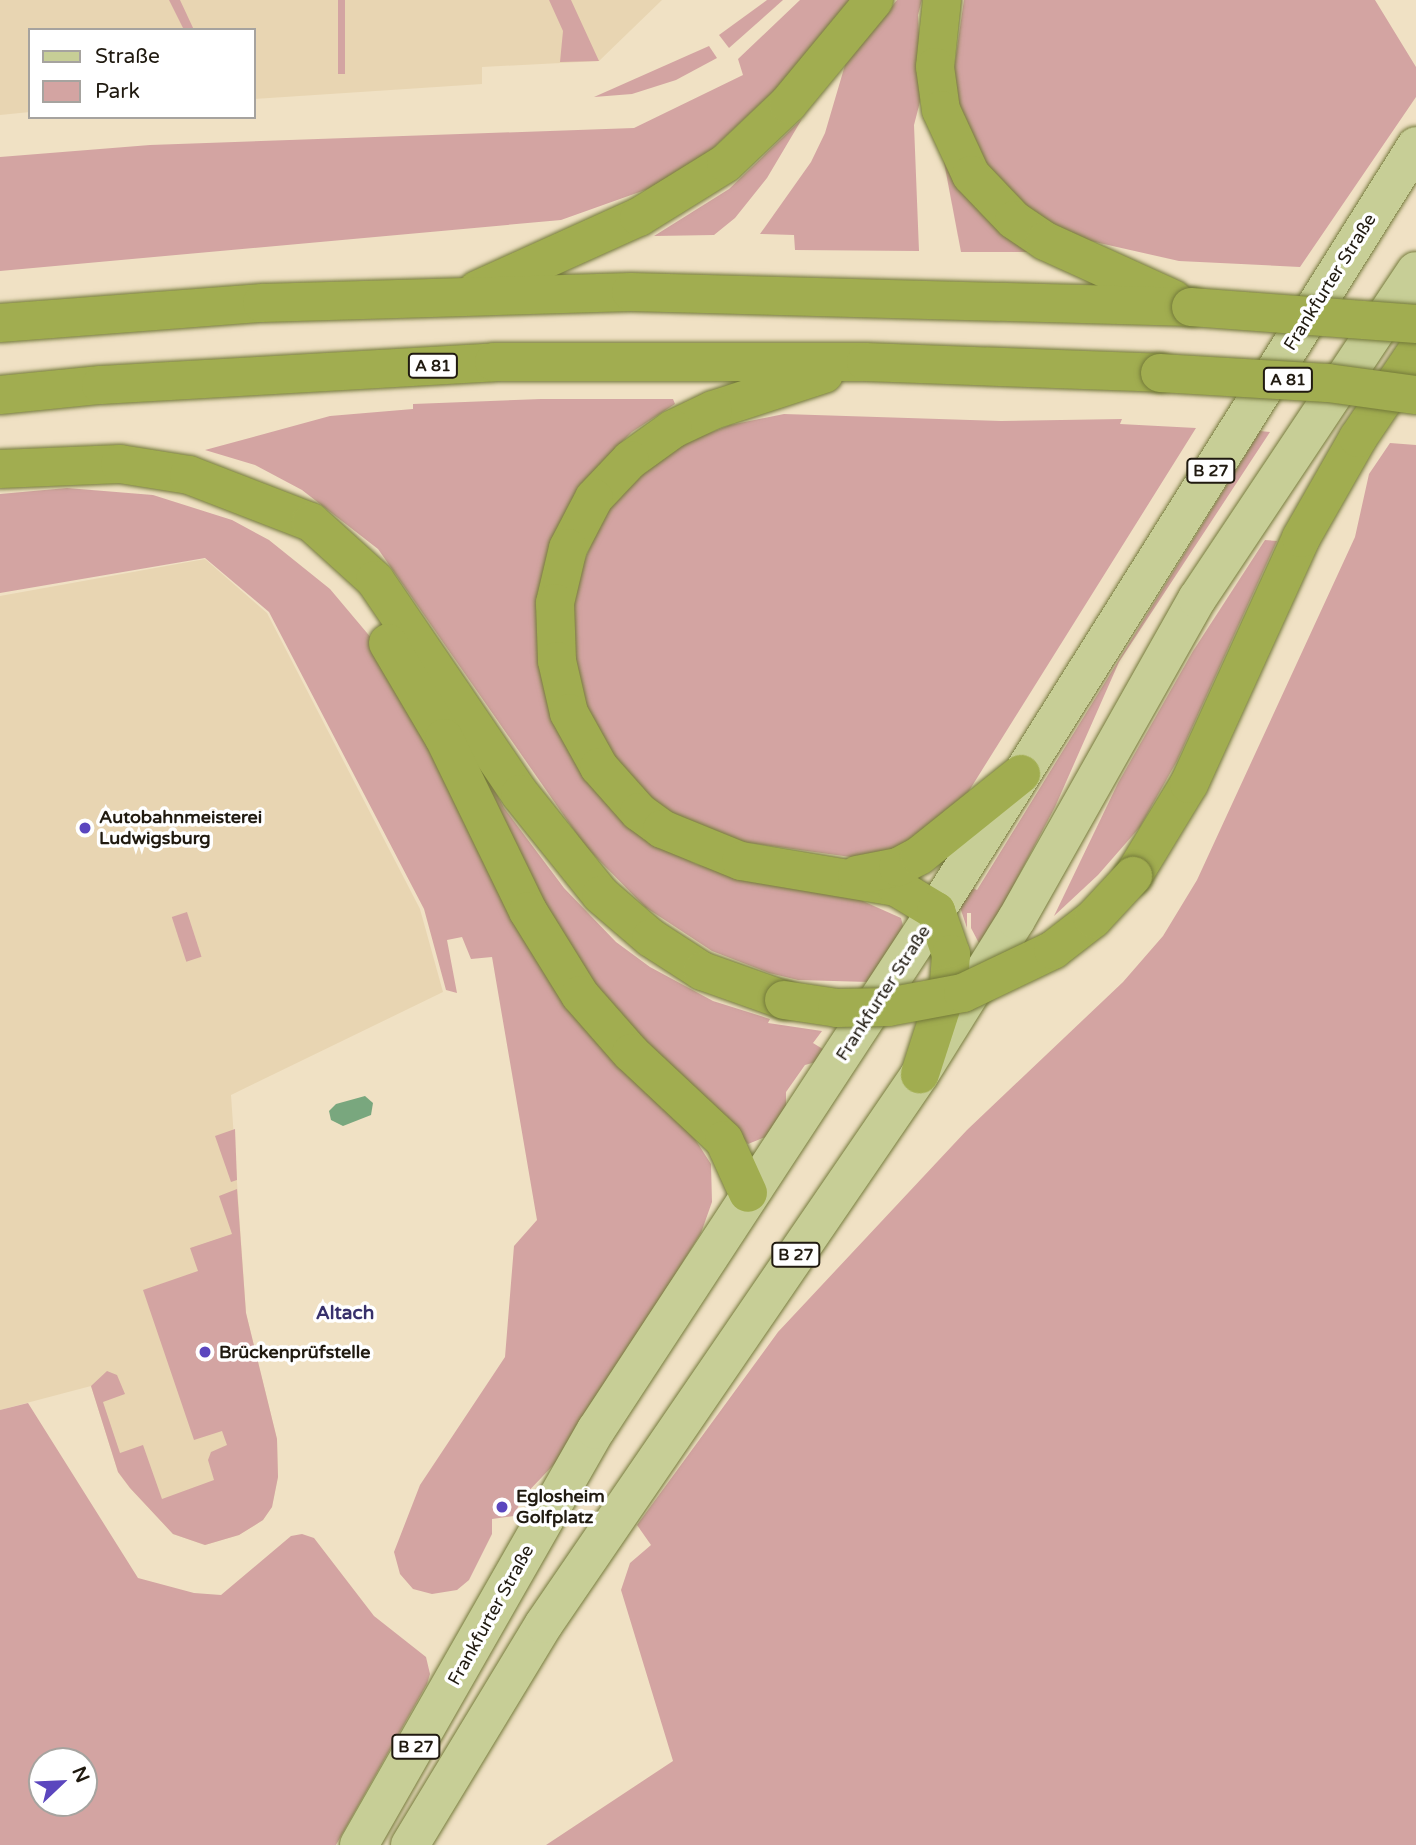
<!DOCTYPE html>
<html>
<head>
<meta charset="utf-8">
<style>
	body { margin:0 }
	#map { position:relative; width:1416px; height:1845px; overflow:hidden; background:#f0e1c4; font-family:"Varela Round",sans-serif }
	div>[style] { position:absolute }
	.built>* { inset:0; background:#e8d5b2 }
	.green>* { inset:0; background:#d3a4a2; transform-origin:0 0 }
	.water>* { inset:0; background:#79a77e }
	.roads { filter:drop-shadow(0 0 2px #747a3a) drop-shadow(0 0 2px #747a3a) }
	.primary>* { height:38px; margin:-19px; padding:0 19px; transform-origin:19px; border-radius:19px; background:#c7ce96 }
	.motorway>* { height:38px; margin:-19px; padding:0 19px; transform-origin:19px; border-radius:19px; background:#a1ad50 }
	.bridges { filter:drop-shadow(0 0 2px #747a3a) drop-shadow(0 0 2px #747a3a) }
	.motorway-bridge>* { height:38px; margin:-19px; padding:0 19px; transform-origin:19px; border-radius:19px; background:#a1ad50 }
	.dots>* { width:19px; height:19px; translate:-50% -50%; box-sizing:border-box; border:4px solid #fff; border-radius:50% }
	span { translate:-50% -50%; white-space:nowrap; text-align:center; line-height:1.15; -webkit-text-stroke:7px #fff; paint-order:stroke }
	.shield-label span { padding:2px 5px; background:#fff; border:2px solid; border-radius:5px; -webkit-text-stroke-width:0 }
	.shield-label { font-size:16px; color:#201a10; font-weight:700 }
	.street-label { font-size:18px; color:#201a10 }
	.poi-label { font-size:18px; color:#201a10; font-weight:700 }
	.left { translate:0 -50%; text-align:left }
	.neighbourhood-label { font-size:19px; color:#37306b; font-weight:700 }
	.legend { position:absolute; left:28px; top:28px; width:228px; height:91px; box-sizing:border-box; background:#fff; border:2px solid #a6a39f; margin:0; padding:9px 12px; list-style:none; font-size:21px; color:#201a10 }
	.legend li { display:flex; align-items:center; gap:14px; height:35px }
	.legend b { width:35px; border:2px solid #a6a39f }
	.north { position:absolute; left:28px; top:1747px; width:70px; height:70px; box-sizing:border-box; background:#fff; border:2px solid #a6a39f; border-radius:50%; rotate:67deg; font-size:19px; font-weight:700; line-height:28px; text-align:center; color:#201a10 }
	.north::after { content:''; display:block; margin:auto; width:24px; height:32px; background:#5b46be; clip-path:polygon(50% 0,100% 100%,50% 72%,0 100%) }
</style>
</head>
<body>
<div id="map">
	<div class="built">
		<i style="clip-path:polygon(0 0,662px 0,599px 61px,482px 67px,482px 84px,254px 99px,254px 30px,30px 30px,30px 112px,0 115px)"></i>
		<i style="clip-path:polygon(205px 559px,267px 613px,420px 909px,443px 992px,231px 1095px,246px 1313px,277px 1439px,278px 1477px,272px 1507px,263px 1520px,239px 1535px,205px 1545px,173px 1534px,130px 1488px,118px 1472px,91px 1386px,0 1410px,0 596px)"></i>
	</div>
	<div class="green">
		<i style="clip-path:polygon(169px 0,180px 0,194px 30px,184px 30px)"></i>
		<i style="left:338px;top:0;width:7px;height:74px"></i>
		<i style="clip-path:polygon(549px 0,571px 0,599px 61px,560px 62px,563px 31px)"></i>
		<i style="clip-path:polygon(767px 0,783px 0,729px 48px,719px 35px)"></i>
		<i style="clip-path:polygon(800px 0,855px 0,812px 55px,705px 156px,648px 189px,561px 220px,0 271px,0 157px,150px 145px,634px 128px,743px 75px,738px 59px)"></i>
		<i style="clip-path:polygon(897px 0,922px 0,918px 15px,922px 94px,914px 125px,919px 251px,795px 250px,794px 235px,760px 234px,811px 162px,825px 133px,845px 65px)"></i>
		<i style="clip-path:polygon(964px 0,1375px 0,1416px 67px,1416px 97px,1300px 267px,1179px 261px,1086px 240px,1084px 244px,994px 185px,951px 89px)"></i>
		<i style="clip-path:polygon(709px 46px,717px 58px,676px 80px,632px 94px,594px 97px)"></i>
		<i style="clip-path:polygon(802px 119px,767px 178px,735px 218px,714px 235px,654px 236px,729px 189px)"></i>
		<i style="clip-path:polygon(943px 157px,1036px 252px,961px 252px)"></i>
		<i style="clip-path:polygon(541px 399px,673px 399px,675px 404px,632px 432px,606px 458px,539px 635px,658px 844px,696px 864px,745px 878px,856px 898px,901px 918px,904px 930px,869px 982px,798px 980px,769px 973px,712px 951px,645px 907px,585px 846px,378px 549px,302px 490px,255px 465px,205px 450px,330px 416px,413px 409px,413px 404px)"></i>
		<i style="clip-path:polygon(784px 414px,1001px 421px,1122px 419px,1120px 424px,1196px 428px,957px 810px,915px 843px,858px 858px,727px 840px,659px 806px,618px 768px,589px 716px,571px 643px,575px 583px,607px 507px,654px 463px,691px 440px,730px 425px)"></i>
		<i style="clip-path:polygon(1260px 431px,1270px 432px,1119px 662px,1055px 807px,981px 947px,971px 928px,971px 913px,967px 913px,967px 928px,960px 907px,973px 888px,977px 890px)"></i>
		<i style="clip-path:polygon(1390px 443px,1416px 445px,1416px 1845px,546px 1845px,673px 1761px,621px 1590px,630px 1563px,651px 1545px,637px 1525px,778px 1332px,967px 1130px,1123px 982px,1163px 936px,1197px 880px,1355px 537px,1369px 474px)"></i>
		<i style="clip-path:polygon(67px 488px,153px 495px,232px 520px,269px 540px,330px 589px,383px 652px,711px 1164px,712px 1202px,701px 1233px,562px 1456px,522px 1498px,514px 1516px,492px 1519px,492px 1534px,469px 1580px,457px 1590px,432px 1594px,413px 1589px,400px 1574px,394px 1552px,420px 1485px,505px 1357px,514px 1246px,537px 1220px,492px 957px,471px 959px,462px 937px,447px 940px,457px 993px,446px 990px,424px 909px,269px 612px,205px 558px,0 593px,0 494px)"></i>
		<i style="clip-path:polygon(1265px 540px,1277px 541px,1177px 761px,1140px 827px,1098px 875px,1054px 916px,1118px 783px,1193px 651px)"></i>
		<i style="clip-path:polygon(485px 772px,504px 808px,564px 888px,616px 942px,650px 967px,713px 1001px,770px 1019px,768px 1023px,822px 1031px,813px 1043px,826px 1051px,816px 1062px,805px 1065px,786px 1092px,786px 1112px,768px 1136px,748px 1144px,608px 1003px,568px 947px,475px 776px)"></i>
		<i style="left:187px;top:912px;width:47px;height:16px;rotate:72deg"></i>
		<i style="clip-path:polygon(235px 1129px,237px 1180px,231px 1182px,215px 1136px)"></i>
		<i style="clip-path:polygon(237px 1189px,246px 1313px,277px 1439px,278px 1477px,272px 1507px,263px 1520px,239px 1535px,205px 1545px,173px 1534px,130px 1488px,118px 1472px,91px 1386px,107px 1371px,117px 1375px,125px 1394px,103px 1402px,120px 1453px,143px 1445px,162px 1499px,214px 1480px,208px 1460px,211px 1452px,227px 1445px,222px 1431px,194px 1440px,143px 1290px,198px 1271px,190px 1248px,232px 1234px,219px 1196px)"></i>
		<i style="clip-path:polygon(evenodd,28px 1403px,138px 1578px,194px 1593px,221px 1595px,291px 1536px,302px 1534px,314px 1538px,374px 1616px,426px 1657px,430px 1674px,427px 1684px,336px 1845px,0 1845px,0 1410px,28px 1403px,42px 1761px,84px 1761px,84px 1803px,42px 1803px,42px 1761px)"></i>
	</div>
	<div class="water">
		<i style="clip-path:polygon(365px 1096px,373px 1103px,371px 1115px,343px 1126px,331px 1120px,329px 1111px,336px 1104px)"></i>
	</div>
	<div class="roads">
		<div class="primary">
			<i style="left:359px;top:1845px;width:478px;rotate:-60.3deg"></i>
			<i style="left:596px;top:1430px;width:620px;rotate:-56.77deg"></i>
			<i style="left:936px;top:911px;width:903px;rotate:-57.89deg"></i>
			<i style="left:410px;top:1845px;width:258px;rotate:-58.8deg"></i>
			<i style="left:544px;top:1624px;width:666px;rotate:-55.64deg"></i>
			<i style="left:920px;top:1074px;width:181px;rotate:-58.1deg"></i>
			<i style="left:1016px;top:920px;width:369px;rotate:-60.6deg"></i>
			<i style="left:1197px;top:599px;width:394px;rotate:-56.3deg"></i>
		</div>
		<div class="motorway">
			<i style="left:942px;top:0;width:67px;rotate:96deg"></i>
			<i style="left:935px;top:67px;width:43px;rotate:82.1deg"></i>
			<i style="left:941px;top:110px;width:72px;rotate:65.2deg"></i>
			<i style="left:971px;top:175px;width:62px;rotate:46.3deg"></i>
			<i style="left:1014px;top:220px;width:37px;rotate:34deg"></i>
			<i style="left:1045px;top:241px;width:141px;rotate:24.4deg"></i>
			<i style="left:477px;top:290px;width:178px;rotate:-24.3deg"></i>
			<i style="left:639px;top:217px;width:102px;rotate:-31.8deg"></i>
			<i style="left:726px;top:163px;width:86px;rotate:-43.6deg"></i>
			<i style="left:788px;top:104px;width:135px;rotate:-50.4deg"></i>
			<i style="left:0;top:323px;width:263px;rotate:-4.4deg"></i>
			<i style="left:262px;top:303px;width:369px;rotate:-1.7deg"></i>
			<i style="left:631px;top:292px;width:560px;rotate:1.53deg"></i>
			<i style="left:824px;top:374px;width:117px;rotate:162deg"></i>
			<i style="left:713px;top:410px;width:44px;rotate:154.6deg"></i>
			<i style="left:673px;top:429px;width:53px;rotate:144.2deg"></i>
			<i style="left:630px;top:460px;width:52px;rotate:133.5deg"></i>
			<i style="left:594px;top:498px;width:56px;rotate:117.5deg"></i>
			<i style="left:568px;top:548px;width:57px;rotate:103.3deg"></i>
			<i style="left:555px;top:603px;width:58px;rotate:88deg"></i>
			<i style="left:557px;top:661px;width:53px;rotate:77deg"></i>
			<i style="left:569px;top:713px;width:62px;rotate:60.9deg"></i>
			<i style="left:599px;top:767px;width:60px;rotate:48.4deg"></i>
			<i style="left:639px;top:812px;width:29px;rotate:36deg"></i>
			<i style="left:662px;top:829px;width:85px;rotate:22.1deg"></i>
			<i style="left:741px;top:861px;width:157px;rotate:9.5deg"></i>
			<i style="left:896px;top:887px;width:47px;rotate:31deg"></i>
			<i style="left:936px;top:911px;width:46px;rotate:70.8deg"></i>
			<i style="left:951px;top:954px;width:30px;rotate:94deg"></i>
			<i style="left:949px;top:984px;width:95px;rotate:107.9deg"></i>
			<i style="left:0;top:395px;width:101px;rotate:-5.7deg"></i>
			<i style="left:101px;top:385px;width:394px;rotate:-3.3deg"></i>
			<i style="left:494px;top:362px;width:372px"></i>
			<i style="left:866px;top:362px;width:294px;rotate:2.1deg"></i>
			<i style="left:0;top:469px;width:120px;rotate:-2.4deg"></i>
			<i style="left:120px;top:464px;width:70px;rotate:9.1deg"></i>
			<i style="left:189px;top:475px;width:131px;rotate:21.1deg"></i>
			<i style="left:311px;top:522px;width:86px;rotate:42.2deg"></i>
			<i style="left:375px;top:580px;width:258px;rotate:55.9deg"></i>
			<i style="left:520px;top:794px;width:129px;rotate:51.3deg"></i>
			<i style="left:601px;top:895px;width:66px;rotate:40.7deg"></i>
			<i style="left:651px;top:938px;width:61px;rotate:32.9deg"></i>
			<i style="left:702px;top:971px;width:87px;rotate:19.5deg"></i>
			<i style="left:388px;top:643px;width:110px;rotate:59.5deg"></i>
			<i style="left:444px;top:738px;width:192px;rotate:64.1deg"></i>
			<i style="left:528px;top:911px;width:99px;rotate:58.2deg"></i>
			<i style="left:580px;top:995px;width:77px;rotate:48.7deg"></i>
			<i style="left:631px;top:1053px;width:127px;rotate:43.1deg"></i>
			<i style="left:724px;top:1140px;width:58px;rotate:65.6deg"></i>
			<i style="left:857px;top:875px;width:42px;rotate:-11deg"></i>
			<i style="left:898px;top:867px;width:24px;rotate:-28deg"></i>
			<i style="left:919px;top:856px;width:131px;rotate:-38.8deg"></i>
			<i style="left:1133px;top:876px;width:108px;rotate:-58.7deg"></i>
			<i style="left:1189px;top:784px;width:270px;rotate:-65.5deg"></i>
			<i style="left:1301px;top:538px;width:115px;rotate:-60.3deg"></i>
			<i style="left:1358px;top:438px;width:104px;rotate:-56deg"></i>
		</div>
	</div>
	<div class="bridges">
		<div class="motorway-bridge">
			<i style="left:1191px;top:307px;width:226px;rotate:4.3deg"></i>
			<i style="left:1160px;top:373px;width:168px;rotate:3.4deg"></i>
			<i style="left:1328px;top:383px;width:89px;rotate:7.8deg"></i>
			<i style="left:784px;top:1000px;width:54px;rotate:8.6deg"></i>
			<i style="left:837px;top:1008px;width:51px;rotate:-1.1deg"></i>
			<i style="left:888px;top:1007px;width:76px;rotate:-10.6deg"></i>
			<i style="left:963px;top:993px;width:100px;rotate:-25.5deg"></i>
			<i style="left:1053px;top:950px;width:51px;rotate:-37.8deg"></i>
			<i style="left:1093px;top:919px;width:59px;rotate:-47.1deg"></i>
		</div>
	</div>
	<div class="dots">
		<i style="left:85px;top:828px;background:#5b46be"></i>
		<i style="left:205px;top:1352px;background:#5b46be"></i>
		<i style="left:502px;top:1507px;background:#5b46be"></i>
	</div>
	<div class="shield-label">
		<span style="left:433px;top:366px">A 81</span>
		<span style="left:1288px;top:380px">A 81</span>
		<span style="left:1211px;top:471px">B 27</span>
		<span style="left:796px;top:1255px">B 27</span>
		<span style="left:416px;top:1747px">B 27</span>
	</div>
	<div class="street-label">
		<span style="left:1330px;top:282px;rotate:-58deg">Frankfurter Straße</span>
		<span style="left:883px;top:993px;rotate:-57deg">Frankfurter Straße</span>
		<span style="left:491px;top:1615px;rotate:-61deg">Frankfurter Straße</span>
	</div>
	<div class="poi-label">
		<span class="left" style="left:99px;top:828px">Autobahnmeisterei<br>Ludwigsburg</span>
		<span class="left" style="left:219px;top:1352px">Brückenprüfstelle</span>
		<span class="left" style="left:516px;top:1507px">Eglosheim<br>Golfplatz</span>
	</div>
	<div class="neighbourhood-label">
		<span style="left:345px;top:1314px">Altach</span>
	</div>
	<ul class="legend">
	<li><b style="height:9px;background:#c7ce96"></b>Straße</li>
	<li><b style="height:19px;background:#d3a4a2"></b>Park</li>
	</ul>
	<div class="north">N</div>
</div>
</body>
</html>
